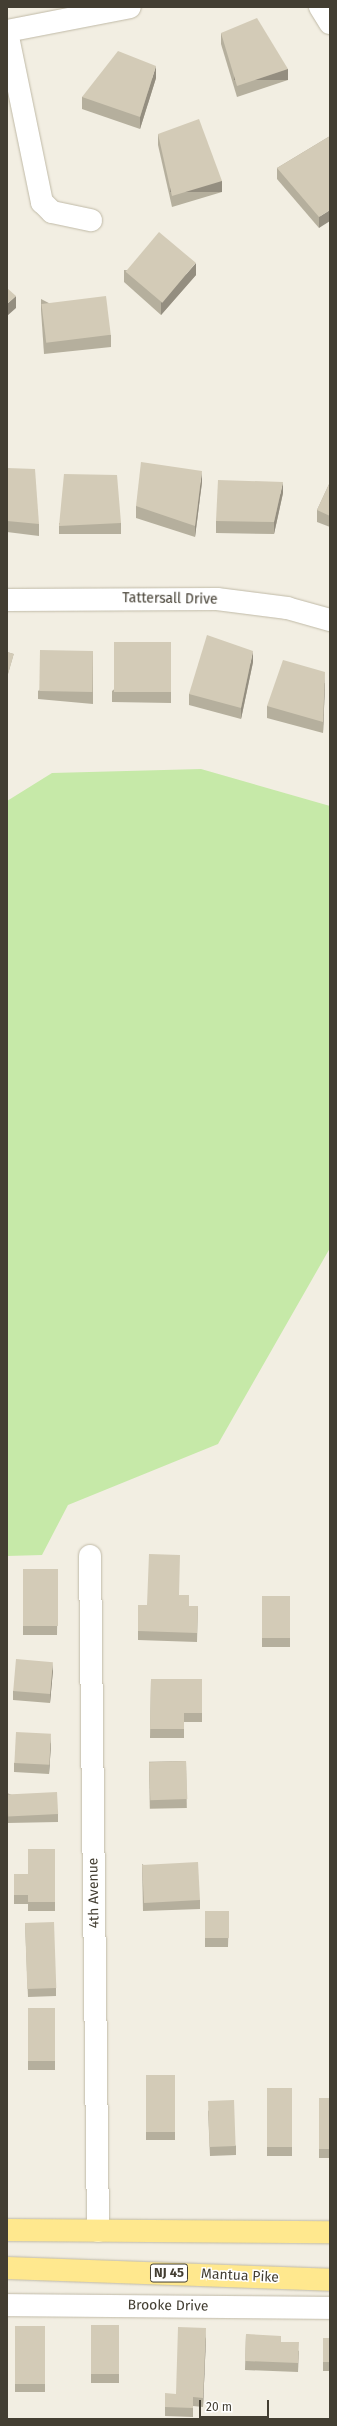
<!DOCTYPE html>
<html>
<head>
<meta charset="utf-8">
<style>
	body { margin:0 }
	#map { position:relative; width:337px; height:2426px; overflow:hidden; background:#f2eee2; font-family:"Fira Sans",sans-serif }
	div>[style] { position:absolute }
	.green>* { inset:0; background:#c6e9a8 }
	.roads { filter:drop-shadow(0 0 1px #c0baa7) drop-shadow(0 0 1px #c0baa7) }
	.minor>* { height:22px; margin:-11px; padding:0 11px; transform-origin:11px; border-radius:11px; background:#fff }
	.major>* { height:22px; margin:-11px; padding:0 11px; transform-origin:11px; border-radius:11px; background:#ffe88e }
	.wall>* { inset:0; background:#b5af9d; transform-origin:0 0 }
	.shaded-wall>* { inset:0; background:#948e80; transform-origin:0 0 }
	.building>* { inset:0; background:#d3cbb7; transform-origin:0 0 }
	span { translate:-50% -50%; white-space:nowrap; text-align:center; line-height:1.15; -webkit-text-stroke:3px #fff; paint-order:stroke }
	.shield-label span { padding:1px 3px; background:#fff; border:1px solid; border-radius:3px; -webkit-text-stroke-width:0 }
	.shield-label { font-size:13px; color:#433e32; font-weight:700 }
	.street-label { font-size:14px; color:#433e32 }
	.frame { position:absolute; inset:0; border:8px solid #433e32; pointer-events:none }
	.scale { position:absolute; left:199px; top:2400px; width:70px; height:18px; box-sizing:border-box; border:2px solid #433e32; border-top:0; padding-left:5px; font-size:12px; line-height:14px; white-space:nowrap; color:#433e32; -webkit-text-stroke:3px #fff; paint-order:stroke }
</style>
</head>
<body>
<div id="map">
	<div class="green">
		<i style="clip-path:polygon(201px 769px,330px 806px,330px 1248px,218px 1444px,68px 1505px,42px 1555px,7px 1556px,7px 801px,52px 773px)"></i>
	</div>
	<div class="roads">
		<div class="minor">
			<i style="left:320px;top:7px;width:19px;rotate:58deg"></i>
			<i style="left:7px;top:31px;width:125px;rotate:-11deg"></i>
			<i style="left:7px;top:32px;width:174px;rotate:78.4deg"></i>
			<i style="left:42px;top:202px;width:14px;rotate:45deg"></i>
			<i style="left:52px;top:212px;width:40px;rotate:12deg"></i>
			<i style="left:7px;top:600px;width:210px;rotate:-0.3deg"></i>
			<i style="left:217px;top:599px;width:71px;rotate:7.3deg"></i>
			<i style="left:287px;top:608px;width:45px;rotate:15.6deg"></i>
			<i style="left:90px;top:1556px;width:675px;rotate:89.32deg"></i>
			<i style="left:7px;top:2305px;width:323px;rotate:0.5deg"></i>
		</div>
		<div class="major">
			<i style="left:7px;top:2230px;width:323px;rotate:0.4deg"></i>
			<i style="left:7px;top:2268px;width:323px;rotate:2.1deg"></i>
		</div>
	</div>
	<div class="wall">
		<i style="clip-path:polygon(221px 33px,288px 80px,237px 97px,221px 44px)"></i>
		<i style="clip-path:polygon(156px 78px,140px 129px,82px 109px,82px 97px)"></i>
		<i style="clip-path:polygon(158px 134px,222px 192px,172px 207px,158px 145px)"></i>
		<i style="clip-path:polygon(330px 136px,319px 228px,277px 179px,277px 168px)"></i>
		<i style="clip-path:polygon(124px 270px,196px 275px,161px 315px,124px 282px)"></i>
		<i style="clip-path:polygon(41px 299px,111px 335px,111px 347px,44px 354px,41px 310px)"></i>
		<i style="clip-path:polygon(7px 468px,39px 524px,39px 536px,7px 532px)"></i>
		<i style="clip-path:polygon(202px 482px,195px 537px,136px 518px,136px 506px)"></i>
		<i style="clip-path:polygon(330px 482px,330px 527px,317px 522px,317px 510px)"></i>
		<i style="clip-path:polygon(283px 493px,274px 534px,216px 533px,216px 521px)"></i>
		<i style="left:121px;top:523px;width:11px;height:62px;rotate:90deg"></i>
		<i style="clip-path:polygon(171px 642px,171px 703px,112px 702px,112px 691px)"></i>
		<i style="clip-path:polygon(93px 651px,93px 704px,38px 699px,38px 691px)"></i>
		<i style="left:7px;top:652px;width:7px;height:54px;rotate:16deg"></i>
		<i style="clip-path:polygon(253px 662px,241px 719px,189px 705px,189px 694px)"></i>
		<i style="clip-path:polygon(325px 683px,323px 733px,267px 718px,267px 706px)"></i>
		<i style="clip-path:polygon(58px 1569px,57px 1635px,23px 1635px,23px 1626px)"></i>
		<i style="clip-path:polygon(179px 1595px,189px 1606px,198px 1606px,197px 1642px,138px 1640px,138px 1605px,147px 1605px)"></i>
		<i style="left:262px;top:1596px;width:28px;height:51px"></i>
		<i style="clip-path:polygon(53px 1670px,50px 1703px,13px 1700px,13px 1691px)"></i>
		<i style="clip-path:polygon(151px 1679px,202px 1679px,202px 1722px,184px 1722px,184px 1738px,150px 1738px)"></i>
		<i style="clip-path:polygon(51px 1743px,49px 1774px,14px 1772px,14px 1763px)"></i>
		<i style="left:186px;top:1761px;width:47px;height:37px;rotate:89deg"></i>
		<i style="clip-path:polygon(7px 1793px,58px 1814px,58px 1822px,7px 1823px)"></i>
		<i style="clip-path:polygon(55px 1849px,55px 1911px,28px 1911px,28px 1904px,14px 1904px,14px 1874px,28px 1874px)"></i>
		<i style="clip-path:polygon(142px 1864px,200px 1900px,200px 1909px,143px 1911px)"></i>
		<i style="clip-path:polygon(229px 1911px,228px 1947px,205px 1947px,205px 1938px)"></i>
		<i style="clip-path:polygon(25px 1923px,56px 1988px,56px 1996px,28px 1997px)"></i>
		<i style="left:28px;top:2008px;width:27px;height:62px"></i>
		<i style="left:146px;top:2075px;width:29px;height:65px"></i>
		<i style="left:267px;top:2088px;width:25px;height:68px"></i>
		<i style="left:319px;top:2098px;width:11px;height:60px"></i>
		<i style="clip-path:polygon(208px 2110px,236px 2146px,236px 2155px,210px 2156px)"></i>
		<i style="left:91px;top:2325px;width:28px;height:58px"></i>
		<i style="left:15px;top:2326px;width:30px;height:66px"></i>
		<i style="clip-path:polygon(246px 2334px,281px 2342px,299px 2351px,298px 2372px,245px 2370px)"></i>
		<i style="clip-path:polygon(206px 2337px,203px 2407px,193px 2406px,193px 2417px,165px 2416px,165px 2407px,176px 2394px)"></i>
		<i style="clip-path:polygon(330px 2338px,330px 2371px,323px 2371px,323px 2362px)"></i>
	</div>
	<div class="shaded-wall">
		<i style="clip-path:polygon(156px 66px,156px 78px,140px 129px,140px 117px)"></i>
		<i style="left:288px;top:69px;width:11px;height:54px;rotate:90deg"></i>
		<i style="left:222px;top:181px;width:11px;height:52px;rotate:90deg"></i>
		<i style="clip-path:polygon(330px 210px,330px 221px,319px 228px,319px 217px)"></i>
		<i style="clip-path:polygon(196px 263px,196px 275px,161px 315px,161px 303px)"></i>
		<i style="clip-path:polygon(16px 296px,16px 308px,7px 316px,7px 304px)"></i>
		<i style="clip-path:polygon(202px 471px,202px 482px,195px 537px,195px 526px)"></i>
		<i style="clip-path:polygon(283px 482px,283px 493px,274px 534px,274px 522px)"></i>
		<i style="clip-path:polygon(253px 651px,253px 662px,241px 719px,241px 708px)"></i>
		<i style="clip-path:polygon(325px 672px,325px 683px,323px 733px,323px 722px)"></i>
		<i style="clip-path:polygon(53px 1662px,53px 1670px,50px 1703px,50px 1695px)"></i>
		<i style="clip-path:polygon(51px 1734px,51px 1743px,49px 1774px,49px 1766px)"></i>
		<i style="clip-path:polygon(206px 2328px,206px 2337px,203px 2407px,203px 2398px)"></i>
	</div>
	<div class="building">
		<i style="clip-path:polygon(257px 18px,288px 69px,237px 86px,221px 33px)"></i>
		<i style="clip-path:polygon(118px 51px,156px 66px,140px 117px,82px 97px)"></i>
		<i style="clip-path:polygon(199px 119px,222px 181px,172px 196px,158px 134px)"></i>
		<i style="clip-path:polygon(330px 136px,330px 210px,319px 217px,277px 168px)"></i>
		<i style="left:159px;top:232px;width:48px;height:52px;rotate:40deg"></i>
		<i style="clip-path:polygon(7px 288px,16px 296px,7px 304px)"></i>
		<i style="left:106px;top:296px;width:39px;height:65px;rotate:83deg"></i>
		<i style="clip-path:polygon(141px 462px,202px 471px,195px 526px,136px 506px)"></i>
		<i style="clip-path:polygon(7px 468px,35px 469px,39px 524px,7px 521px)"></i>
		<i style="clip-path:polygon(64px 474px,117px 475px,121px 523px,59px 526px)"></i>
		<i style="clip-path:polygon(218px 480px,283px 482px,274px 522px,216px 521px)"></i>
		<i style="clip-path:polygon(330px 482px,330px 516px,317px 510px)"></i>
		<i style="clip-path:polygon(207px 635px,253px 651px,241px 708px,189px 694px)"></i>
		<i style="left:171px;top:642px;width:50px;height:57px;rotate:90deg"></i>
		<i style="left:40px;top:650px;width:53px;height:41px;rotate:1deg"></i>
		<i style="left:7px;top:652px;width:7px;height:42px;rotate:16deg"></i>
		<i style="clip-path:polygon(283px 660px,325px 672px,323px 722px,267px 706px)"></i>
		<i style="clip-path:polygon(149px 1554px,180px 1555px,179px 1595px,189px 1595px,189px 1606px,198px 1606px,197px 1633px,138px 1631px,138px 1605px,147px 1605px)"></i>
		<i style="left:23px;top:1569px;width:35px;height:57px"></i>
		<i style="left:262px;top:1596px;width:28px;height:42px"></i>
		<i style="left:16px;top:1659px;width:37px;height:32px;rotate:5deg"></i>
		<i style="clip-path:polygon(151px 1679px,202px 1679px,202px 1713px,184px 1713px,184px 1729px,150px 1729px)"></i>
		<i style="left:16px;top:1732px;width:35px;height:31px;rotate:3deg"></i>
		<i style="left:186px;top:1761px;width:38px;height:37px;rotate:88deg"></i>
		<i style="left:57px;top:1792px;width:22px;height:50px;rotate:87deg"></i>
		<i style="clip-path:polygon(28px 1849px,55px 1849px,55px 1902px,28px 1902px,28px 1895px,14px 1895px,14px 1874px,28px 1874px)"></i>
		<i style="left:198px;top:1862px;width:38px;height:56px;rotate:87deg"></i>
		<i style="left:205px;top:1911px;width:24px;height:27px"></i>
		<i style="left:54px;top:1922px;width:66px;height:29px;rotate:88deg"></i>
		<i style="left:28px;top:2008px;width:27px;height:53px"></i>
		<i style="left:146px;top:2075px;width:29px;height:57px"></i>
		<i style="left:267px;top:2088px;width:25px;height:59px"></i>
		<i style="left:319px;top:2098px;width:11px;height:51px"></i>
		<i style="left:234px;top:2100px;width:46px;height:26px;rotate:88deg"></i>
		<i style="left:91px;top:2325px;width:28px;height:49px"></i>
		<i style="left:15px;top:2326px;width:30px;height:58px"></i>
		<i style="clip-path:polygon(178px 2327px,206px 2328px,203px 2398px,193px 2397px,193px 2408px,165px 2407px,165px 2393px,176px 2394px)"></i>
		<i style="clip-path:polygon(246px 2334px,281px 2336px,281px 2342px,299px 2342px,298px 2363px,245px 2361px)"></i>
		<i style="left:323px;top:2338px;width:7px;height:24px"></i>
	</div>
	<div class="shield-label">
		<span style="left:169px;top:2273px">NJ 45</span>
	</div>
	<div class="street-label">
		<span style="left:170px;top:599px;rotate:1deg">Tattersall Drive</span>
		<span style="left:94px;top:1893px;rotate:-91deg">4th Avenue</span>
		<span style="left:240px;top:2276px;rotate:3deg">Mantua Pike</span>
		<span style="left:168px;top:2306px;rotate:1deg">Brooke Drive</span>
	</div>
	<div class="frame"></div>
	<div class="scale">20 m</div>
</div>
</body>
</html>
